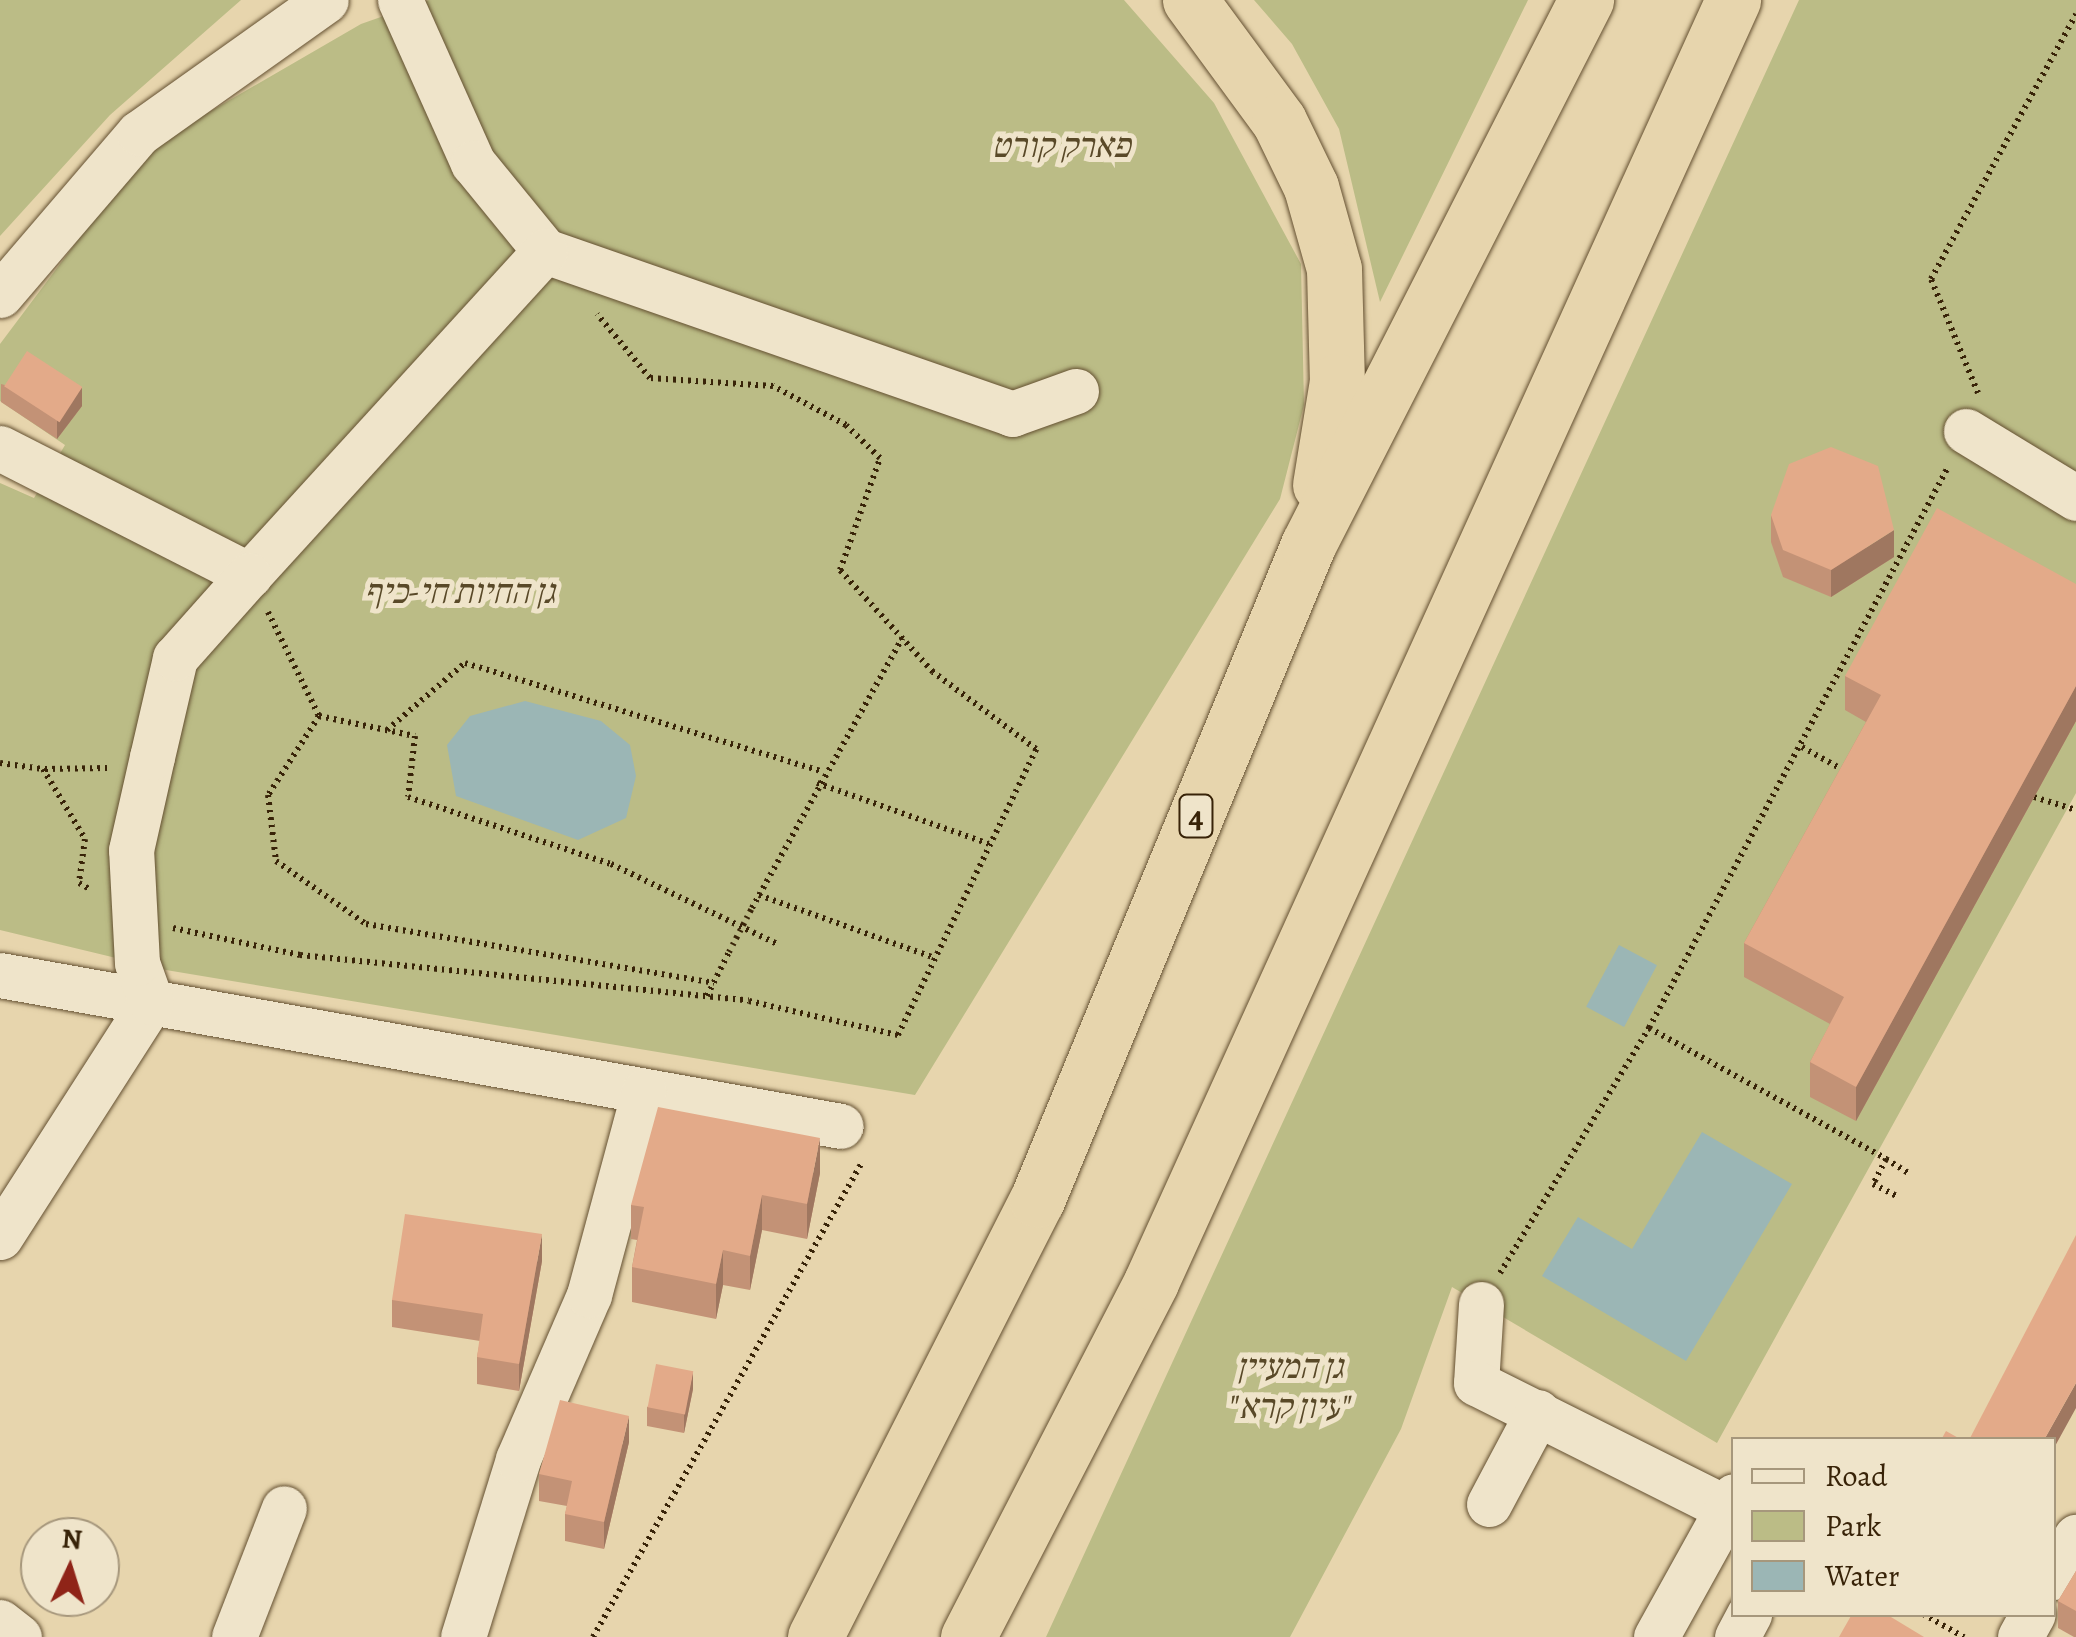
<!DOCTYPE html>
<html>
<head>
<meta charset="utf-8">
<style>
	body { margin:0 }
	#map { position:relative; width:2076px; height:1637px; overflow:hidden; background:#e7d5ad; font-family:Alegreya,"Frank Ruhl Libre",serif }
	div>[style] { position:absolute }
	.green>* { inset:0; background:#bbbc86 }
	.water>* { inset:0; background:#9bb6b5; transform-origin:0 0 }
	.path>* { height:6px; margin-top:-3px; transform-origin:0; background:repeating-linear-gradient(90deg,#382308 0 2.5px,transparent 0 7.5px) }
	.roads { filter:drop-shadow(0 0 2px #645031) drop-shadow(0 0 2px #645031) }
	.minor>* { height:45px; margin:-22.5px; padding:0 22.5px; transform-origin:22.5px; border-radius:22.5px; background:#efe4ca }
	.highway>* { height:55px; margin:-27.5px; padding:0 27.5px; transform-origin:27.5px; border-radius:27.5px; background:#e7d5ad }
	.path-bridge>* { height:6px; margin-top:-3px; transform-origin:0; background:repeating-linear-gradient(90deg,#382308 0 2.5px,transparent 0 7.5px) }
	.wall>* { inset:0; background:#c39276 }
	.shaded-wall>* { inset:0; background:#9f7760 }
	.building>* { inset:0; background:#e3aa89; transform-origin:0 0 }
	span { translate:-50% -50%; white-space:nowrap; text-align:center; line-height:1.15; -webkit-text-stroke:10px #efe4ca; paint-order:stroke }
	.shield-label span { padding:2px 8px; background:#efe4ca; border:2px solid; border-radius:8px; -webkit-text-stroke-width:0 }
	.shield-label { font-size:32px; color:#382308; font-weight:700 }
	.park-label { font-size:35px; color:#594928; font-style:italic }
	.legend { position:absolute; left:1731px; top:1437px; width:325px; height:180px; box-sizing:border-box; background:#efe4ca; border:2px solid #a6977c; margin:0; padding:12px 18px; list-style:none; font-size:30px; color:#382308 }
	.legend li { display:flex; align-items:center; gap:20px; height:50px }
	.legend b { width:50px; border:2px solid #a6977c }
	.north { position:absolute; left:20px; top:1517px; width:100px; height:100px; box-sizing:border-box; background:#efe4ca; border:2px solid #a6977c; border-radius:50%; rotate:4deg; font-size:28px; font-weight:700; line-height:40px; text-align:center; color:#382308 }
	.north::after { content:''; display:block; margin:auto; width:35px; height:45px; background:#8f2418; clip-path:polygon(50% 0,100% 100%,50% 72%,0 100%) }
</style>
</head>
<body>
<div id="map">
	<div class="green">
		<i style="clip-path:polygon(0 0,241px 0,110px 115px,0 236px)"></i>
		<i style="clip-path:polygon(429px 0,1124px 0,1214px 103px,1301px 264px,1304px 405px,1280px 499px,915px 1095px,166px 970px,0 930px,0 483px,34px 498px,65px 445px,0 401px,0 344px,147px 148px,361px 24px)"></i>
		<i style="clip-path:polygon(1254px 0,1528px 0,1380px 302px,1339px 129px,1292px 44px)"></i>
		<i style="clip-path:polygon(1799px 0,2076px 0,2076px 793px,1717px 1443px,1452px 1287px,1401px 1429px,1290px 1637px,1046px 1637px)"></i>
	</div>
	<div class="water">
		<i style="clip-path:polygon(525px 701px,601px 721px,630px 745px,636px 776px,626px 818px,578px 840px,456px 796px,447px 745px,470px 716px)"></i>
		<i style="left:1619px;top:945px;width:43px;height:70px;rotate:28deg"></i>
		<i style="clip-path:polygon(1702px 1132px,1792px 1184px,1686px 1361px,1542px 1276px,1578px 1217px,1632px 1249px)"></i>
	</div>
	<div class="path">
		<i style="left:1978px;top:393px;width:123px;rotate:-112.4deg"></i>
		<i style="left:1931px;top:279px;width:302px;rotate:-61.3deg"></i>
		<i style="left:268px;top:612px;width:116px;rotate:63.9deg"></i>
		<i style="left:319px;top:716px;width:98px;rotate:11.8deg"></i>
		<i style="left:415px;top:736px;width:61px;rotate:96.5deg"></i>
		<i style="left:408px;top:797px;width:214px;rotate:18.3deg"></i>
		<i style="left:611px;top:864px;width:184px;rotate:25.7deg"></i>
		<i style="left:319px;top:716px;width:94px;rotate:122.8deg"></i>
		<i style="left:268px;top:795px;width:66px;rotate:83.1deg"></i>
		<i style="left:276px;top:861px;width:110px;rotate:35deg"></i>
		<i style="left:366px;top:924px;width:353px;rotate:9.6deg"></i>
		<i style="left:387px;top:730px;width:103px;rotate:-40.7deg"></i>
		<i style="left:465px;top:663px;width:374px;rotate:16.9deg"></i>
		<i style="left:1802px;top:747px;width:49px;rotate:29.2deg"></i>
		<i style="left:0;top:763px;width:43px;rotate:7.9deg"></i>
		<i style="left:43px;top:769px;width:82px;rotate:59deg"></i>
		<i style="left:85px;top:839px;width:44px;rotate:97.8deg"></i>
		<i style="left:79px;top:883px;width:14px;rotate:30deg"></i>
		<i style="left:45px;top:769px;width:62px;rotate:-0.9deg"></i>
		<i style="left:817px;top:783px;width:182px;rotate:19.5deg"></i>
		<i style="left:2034px;top:797px;width:44px;rotate:17.2deg"></i>
		<i style="left:759px;top:895px;width:187px;rotate:19.7deg"></i>
		<i style="left:752px;top:908px;width:309px;rotate:-60.9deg"></i>
		<i style="left:173px;top:928px;width:130px;rotate:12deg"></i>
		<i style="left:300px;top:955px;width:451px;rotate:5.8deg"></i>
		<i style="left:749px;top:1001px;width:153px;rotate:12.9deg"></i>
		<i style="left:898px;top:1035px;width:318px;rotate:-64.2deg"></i>
		<i style="left:1036px;top:749px;width:129px;rotate:-143.2deg"></i>
		<i style="left:933px;top:672px;width:138px;rotate:-132.4deg"></i>
		<i style="left:840px;top:570px;width:119px;rotate:-70.3deg"></i>
		<i style="left:880px;top:458px;width:47px;rotate:-135.9deg"></i>
		<i style="left:846px;top:425px;width:83px;rotate:-151.9deg"></i>
		<i style="left:773px;top:386px;width:123px;rotate:-176.3deg"></i>
		<i style="left:650px;top:378px;width:83px;rotate:-129.6deg"></i>
		<i style="left:707px;top:996px;width:49px;rotate:-63.4deg"></i>
		<i style="left:1649px;top:1028px;width:271px;rotate:28.9deg"></i>
		<i style="left:1886px;top:1159px;width:28px;rotate:117deg"></i>
		<i style="left:1873px;top:1184px;width:27px;rotate:27deg"></i>
		<i style="left:1886px;top:1159px;width:28px;rotate:32deg"></i>
		<i style="left:1500px;top:1273px;width:287px;rotate:-58.7deg"></i>
		<i style="left:1649px;top:1028px;width:636px;rotate:-61.94deg"></i>
		<i style="left:1923px;top:1614px;width:47px;rotate:29.3deg"></i>
		<i style="left:593px;top:1637px;width:544px;rotate:-60.46deg"></i>
	</div>
	<div class="roads">
		<div class="minor">
			<i style="left:400px;top:0;width:179px;rotate:65.9deg"></i>
			<i style="left:473px;top:163px;width:114px;rotate:50.7deg"></i>
			<i style="left:545px;top:251px;width:495px;rotate:19.2deg"></i>
			<i style="left:1012px;top:414px;width:68px;rotate:-19.8deg"></i>
			<i style="left:0;top:295px;width:213px;rotate:-49.4deg"></i>
			<i style="left:139px;top:133px;width:229px;rotate:-35.4deg"></i>
			<i style="left:1966px;top:431px;width:129px;rotate:31.3deg"></i>
			<i style="left:0;top:448px;width:280px;rotate:27deg"></i>
			<i style="left:249px;top:575px;width:439px;rotate:-47.6deg"></i>
			<i style="left:0;top:975px;width:854px;rotate:10.18deg"></i>
			<i style="left:0;top:1237px;width:279px;rotate:-57.3deg"></i>
			<i style="left:151px;top:1002px;width:41px;rotate:-109.7deg"></i>
			<i style="left:137px;top:963px;width:113px;rotate:-93deg"></i>
			<i style="left:131px;top:850px;width:95px;rotate:-77.3deg"></i>
			<i style="left:152px;top:757px;width:102px;rotate:-76.9deg"></i>
			<i style="left:175px;top:658px;width:111px;rotate:-48.3deg"></i>
			<i style="left:1481px;top:1304px;width:79px;rotate:93.6deg"></i>
			<i style="left:1476px;top:1383px;width:288px;rotate:26.6deg"></i>
			<i style="left:1489px;top:1504px;width:104px;rotate:-62deg"></i>
			<i style="left:2054px;top:1577px;width:46px;rotate:-61.2deg"></i>
			<i style="left:0;top:1622px;width:24px;rotate:38deg"></i>
			<i style="left:234px;top:1637px;width:138px;rotate:-68.8deg"></i>
			<i style="left:463px;top:1637px;width:186px;rotate:-72.8deg"></i>
			<i style="left:518px;top:1459px;width:179px;rotate:-66.6deg"></i>
			<i style="left:589px;top:1295px;width:211px;rotate:-74.9deg"></i>
			<i style="left:1656px;top:1637px;width:161px;rotate:-61deg"></i>
			<i style="left:1737px;top:1637px;width:26px;rotate:-62deg"></i>
			<i style="left:2020px;top:1637px;width:26px;rotate:-61deg"></i>
		</div>
		<div class="highway">
			<i style="left:1190px;top:0;width:150px;rotate:53.7deg"></i>
			<i style="left:1279px;top:121px;width:73px;rotate:64.1deg"></i>
			<i style="left:1311px;top:187px;width:85px;rotate:74.3deg"></i>
			<i style="left:1334px;top:269px;width:112px;rotate:88.5deg"></i>
			<i style="left:1337px;top:381px;width:105px;rotate:99.3deg"></i>
			<i style="left:815px;top:1637px;width:490px;rotate:-63.1deg"></i>
			<i style="left:1037px;top:1200px;width:709px;rotate:-67.52deg"></i>
			<i style="left:1308px;top:545px;width:612px;rotate:-62.97deg"></i>
			<i style="left:968px;top:1637px;width:399px;rotate:-62.7deg"></i>
			<i style="left:1151px;top:1282px;width:1408px;rotate:-65.58deg"></i>
		</div>
	</div>
	<div class="path-bridge">
		<i style="left:729px;top:952px;width:50px;rotate:-62.4deg"></i>
	</div>
	<div class="wall">
		<i style="clip-path:polygon(1px 384px,82px 406px,57px 439px,1px 402px)"></i>
		<i style="clip-path:polygon(1771px 515px,1894px 557px,1831px 597px,1783px 577px,1771px 542px)"></i>
		<i style="clip-path:polygon(2076px 584px,2076px 721px,1856px 1121px,1810px 1097px,1810px 1062px,1830px 1024px,1744px 977px,1744px 943px,1866px 722px,1845px 710px,1845px 676px)"></i>
		<i style="clip-path:polygon(820px 1173px,807px 1239px,762px 1230px,750px 1290px,723px 1285px,716px 1319px,632px 1302px,632px 1267px,637px 1240px,631px 1239px,631px 1205px)"></i>
		<i style="clip-path:polygon(542px 1261px,519px 1391px,477px 1384px,477px 1357px,480px 1341px,392px 1327px,392px 1300px)"></i>
		<i style="clip-path:polygon(693px 1389px,684px 1433px,647px 1426px,647px 1407px)"></i>
		<i style="clip-path:polygon(629px 1442px,604px 1549px,565px 1541px,565px 1514px,567px 1506px,539px 1501px,539px 1474px)"></i>
		<i style="clip-path:polygon(2076px 1571px,2076px 1637px,2074px 1637px,2058px 1628px,2058px 1601px)"></i>
	</div>
	<div class="shaded-wall">
		<i style="clip-path:polygon(82px 387px,82px 406px,57px 439px,57px 421px)"></i>
		<i style="clip-path:polygon(1894px 530px,1894px 557px,1831px 597px,1831px 570px)"></i>
		<i style="clip-path:polygon(2076px 686px,2076px 721px,1856px 1121px,1856px 1087px)"></i>
		<i style="clip-path:polygon(820px 1138px,820px 1173px,807px 1239px,807px 1204px)"></i>
		<i style="clip-path:polygon(762px 1195px,762px 1230px,750px 1290px,750px 1256px)"></i>
		<i style="clip-path:polygon(542px 1234px,542px 1261px,519px 1391px,519px 1364px)"></i>
		<i style="clip-path:polygon(723px 1250px,723px 1285px,716px 1319px,716px 1284px)"></i>
		<i style="clip-path:polygon(693px 1371px,693px 1389px,684px 1433px,684px 1415px)"></i>
		<i style="clip-path:polygon(2076px 1383px,2076px 1408px,2054px 1448px,2054px 1440px,2044px 1440px)"></i>
		<i style="clip-path:polygon(629px 1416px,629px 1442px,604px 1549px,604px 1522px)"></i>
	</div>
	<div class="building">
		<i style="left:27px;top:351px;width:66px;height:42px;rotate:33deg"></i>
		<i style="clip-path:polygon(1831px 447px,1878px 466px,1894px 530px,1831px 570px,1783px 550px,1771px 515px,1789px 464px)"></i>
		<i style="clip-path:polygon(1937px 508px,2076px 584px,2076px 686px,1856px 1087px,1810px 1062px,1844px 997px,1744px 943px,1881px 695px,1845px 676px)"></i>
		<i style="clip-path:polygon(658px 1107px,820px 1138px,807px 1204px,762px 1195px,750px 1256px,723px 1250px,716px 1284px,632px 1267px,644px 1207px,631px 1205px)"></i>
		<i style="clip-path:polygon(405px 1214px,542px 1234px,519px 1364px,477px 1357px,483px 1314px,392px 1300px)"></i>
		<i style="clip-path:polygon(2076px 1235px,2076px 1383px,2044px 1440px,1969px 1440px)"></i>
		<i style="left:656px;top:1364px;width:38px;height:44px;rotate:11deg"></i>
		<i style="clip-path:polygon(560px 1400px,629px 1416px,604px 1522px,565px 1514px,572px 1481px,539px 1474px)"></i>
		<i style="clip-path:polygon(1946px 1431px,1962px 1440px,1941px 1440px)"></i>
		<i style="clip-path:polygon(2076px 1571px,2076px 1611px,2058px 1601px)"></i>
		<i style="clip-path:polygon(1852px 1614px,1886px 1614px,1924px 1637px,1839px 1637px)"></i>
	</div>
	<div class="shield-label">
		<span style="left:1196px;top:816px">4</span>
	</div>
	<div class="park-label">
		<span style="left:1061px;top:145px">פארק קורט</span>
		<span style="left:460px;top:591px">גן החיות חי-כיף</span>
		<span style="left:1290px;top:1386px">גן המעיין<br>"עיון קרא"</span>
	</div>
	<ul class="legend">
	<li><b style="height:12px;background:#efe4ca"></b>Road</li>
	<li><b style="height:28px;background:#bbbc86"></b>Park</li>
	<li><b style="height:28px;background:#9bb6b5"></b>Water</li>
	</ul>
	<div class="north">N</div>
</div>
</body>
</html>
